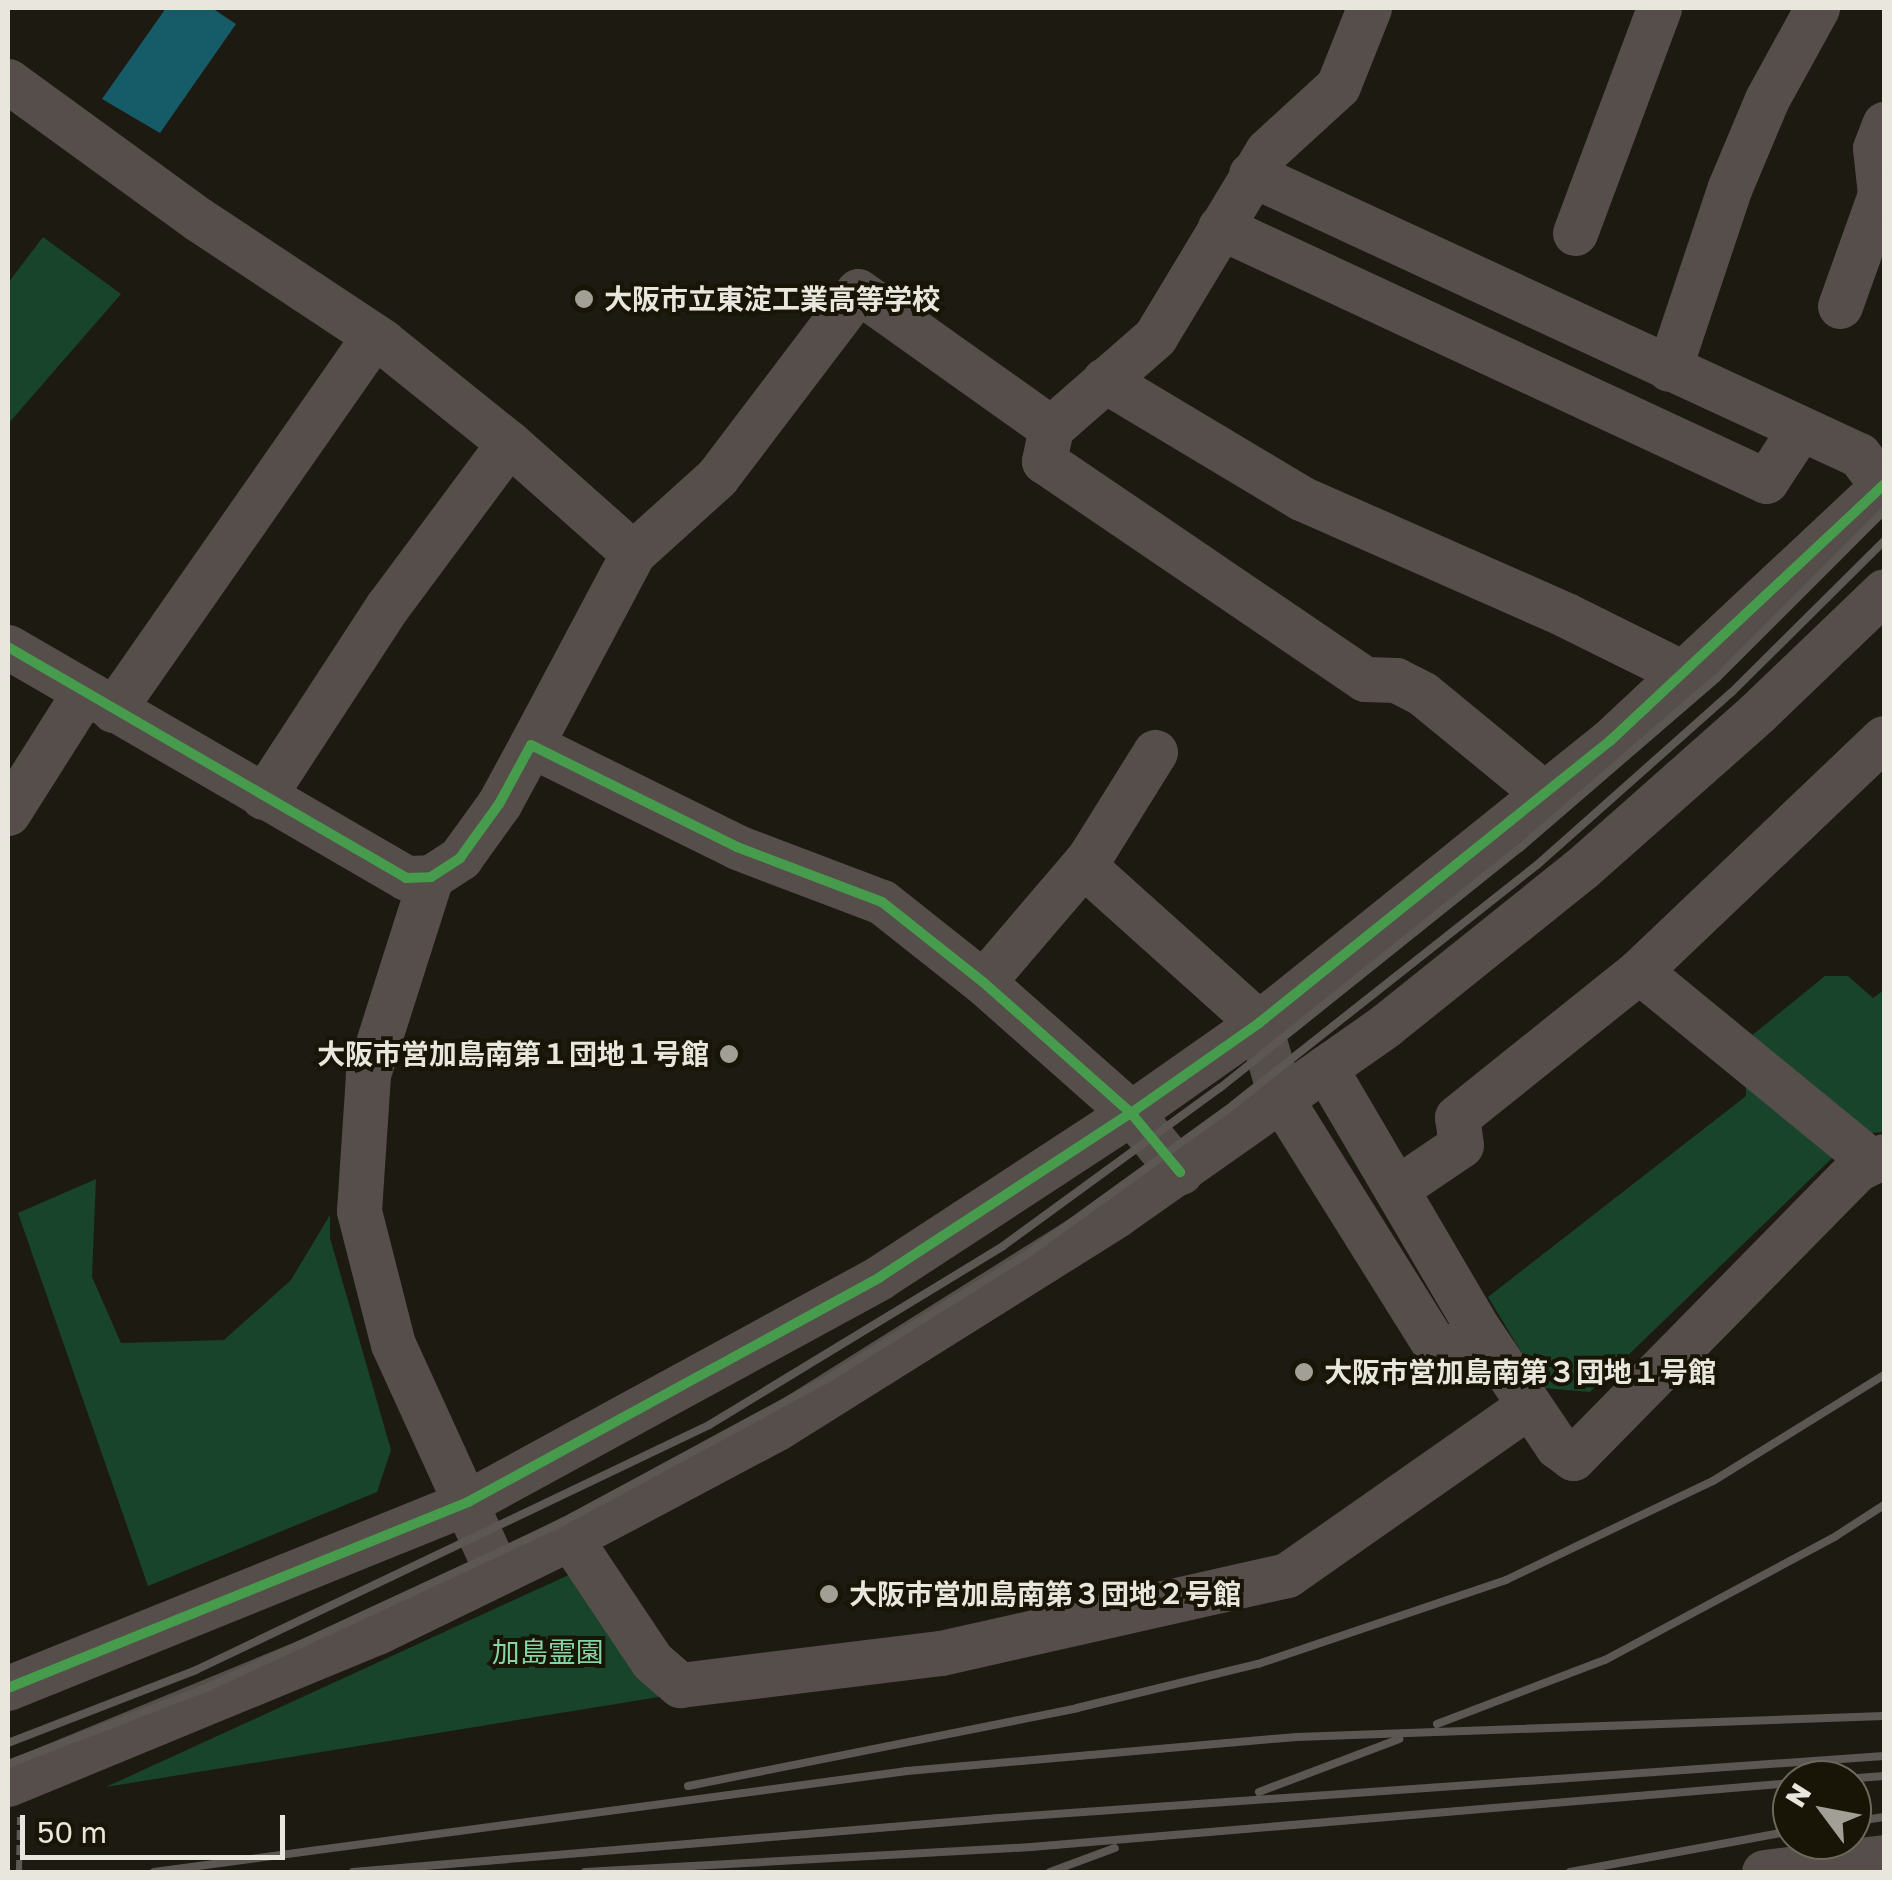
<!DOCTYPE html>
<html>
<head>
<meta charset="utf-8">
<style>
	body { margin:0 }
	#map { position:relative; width:1892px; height:1880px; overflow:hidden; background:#1d1a12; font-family:"Golos Text","Noto Sans JP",sans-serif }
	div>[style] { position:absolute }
	.green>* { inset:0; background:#18442c }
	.water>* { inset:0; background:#165b68 }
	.path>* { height:6px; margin-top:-3px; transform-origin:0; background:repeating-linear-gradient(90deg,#5d5853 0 10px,transparent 0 15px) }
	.minor>* { height:45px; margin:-22.5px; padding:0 22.5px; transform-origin:22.5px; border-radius:22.5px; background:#554e4a }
	.rail>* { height:8px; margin:-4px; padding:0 4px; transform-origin:4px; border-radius:4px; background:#5c5753 }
	.cycleway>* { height:10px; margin:-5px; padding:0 5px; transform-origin:5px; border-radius:5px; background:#469c4c }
	.dots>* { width:28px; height:28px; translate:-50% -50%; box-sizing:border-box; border:5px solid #181406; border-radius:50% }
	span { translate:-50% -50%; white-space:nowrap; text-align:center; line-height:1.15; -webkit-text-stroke:8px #181406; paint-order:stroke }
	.poi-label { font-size:28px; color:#e9e6dd; font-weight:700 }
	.left { translate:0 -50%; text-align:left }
	.right { translate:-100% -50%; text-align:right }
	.park-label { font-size:28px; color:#85d5a5 }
	.frame { position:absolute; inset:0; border:10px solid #e9e6dd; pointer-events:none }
	.north { position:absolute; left:1772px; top:1760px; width:100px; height:100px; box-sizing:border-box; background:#181406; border:2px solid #6c685c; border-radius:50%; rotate:302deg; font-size:28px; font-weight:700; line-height:40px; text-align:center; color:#e9e6dd }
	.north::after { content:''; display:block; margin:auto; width:35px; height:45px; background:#a29f96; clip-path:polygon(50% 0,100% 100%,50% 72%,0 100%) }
	.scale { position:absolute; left:20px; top:1815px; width:265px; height:45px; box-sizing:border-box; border:5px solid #e9e6dd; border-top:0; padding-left:12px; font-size:30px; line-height:35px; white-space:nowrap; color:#e9e6dd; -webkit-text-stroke:8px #181406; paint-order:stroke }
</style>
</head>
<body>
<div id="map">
	<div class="green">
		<i style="clip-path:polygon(43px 237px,121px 294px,8px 424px,8px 283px)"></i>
		<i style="clip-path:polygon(1825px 976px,1848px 976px,1873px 998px,1884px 990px,1884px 1132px,1857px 1134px,1590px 1392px,1543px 1388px,1488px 1297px,1746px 1096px,1745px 1041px)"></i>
		<i style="clip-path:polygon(96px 1179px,92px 1277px,121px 1343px,224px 1340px,291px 1280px,330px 1215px,330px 1238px,391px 1450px,377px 1492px,148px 1586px,18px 1213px)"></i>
		<i style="clip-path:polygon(573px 1573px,659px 1697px,106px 1787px)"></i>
	</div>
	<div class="water">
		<i style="clip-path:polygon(166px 8px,212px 8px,236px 24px,160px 133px,102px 99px)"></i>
	</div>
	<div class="path">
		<i style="left:19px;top:1870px;width:53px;rotate:-88.9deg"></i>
	</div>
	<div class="minor">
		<i style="left:8px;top:81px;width:235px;rotate:36deg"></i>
		<i style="left:198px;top:219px;width:221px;rotate:33.5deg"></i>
		<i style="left:382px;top:341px;width:163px;rotate:38.8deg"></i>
		<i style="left:509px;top:443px;width:166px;rotate:41.6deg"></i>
		<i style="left:1251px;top:174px;width:670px;rotate:24.81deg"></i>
		<i style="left:1859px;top:455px;width:40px;rotate:53deg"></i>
		<i style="left:1220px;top:227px;width:602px;rotate:24.95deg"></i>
		<i style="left:1766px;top:481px;width:62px;rotate:-56.8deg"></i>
		<i style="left:1575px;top:233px;width:240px;rotate:-69.5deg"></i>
		<i style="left:1840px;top:306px;width:119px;rotate:-70.3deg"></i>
		<i style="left:1880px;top:194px;width:46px;rotate:-96.2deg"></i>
		<i style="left:1875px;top:148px;width:26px;rotate:-69deg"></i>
		<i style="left:1669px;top:369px;width:192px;rotate:-71.5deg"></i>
		<i style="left:1730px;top:187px;width:95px;rotate:-67.2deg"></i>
		<i style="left:1767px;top:99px;width:104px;rotate:-61.2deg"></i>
		<i style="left:1104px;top:380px;width:230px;rotate:30.9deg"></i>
		<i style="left:1301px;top:498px;width:290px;rotate:23.8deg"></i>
		<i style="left:1566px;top:615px;width:133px;rotate:26.4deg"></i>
		<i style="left:1051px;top:428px;width:34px;rotate:102deg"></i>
		<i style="left:1044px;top:461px;width:388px;rotate:34.2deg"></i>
		<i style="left:1365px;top:679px;width:31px;rotate:2deg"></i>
		<i style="left:1396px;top:680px;width:30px;rotate:27deg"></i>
		<i style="left:1423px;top:694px;width:159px;rotate:39.4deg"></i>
		<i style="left:8px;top:647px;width:460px;rotate:30.1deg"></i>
		<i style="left:406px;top:878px;width:25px;rotate:-2deg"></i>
		<i style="left:431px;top:877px;width:35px;rotate:-33deg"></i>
		<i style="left:460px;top:858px;width:67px;rotate:-54.2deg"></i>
		<i style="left:499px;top:804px;width:67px;rotate:-61.5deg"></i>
		<i style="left:531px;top:745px;width:230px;rotate:26.3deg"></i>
		<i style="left:737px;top:847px;width:155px;rotate:20.8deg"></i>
		<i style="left:882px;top:902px;width:129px;rotate:38.4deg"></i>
		<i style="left:983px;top:982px;width:198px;rotate:41.5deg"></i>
		<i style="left:1131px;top:1113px;width:77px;rotate:50.3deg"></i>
		<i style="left:113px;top:710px;width:456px;rotate:-55.1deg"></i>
		<i style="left:531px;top:745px;width:217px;rotate:-62deg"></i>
		<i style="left:633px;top:553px;width:113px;rotate:-42.1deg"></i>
		<i style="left:717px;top:477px;width:233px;rotate:-52.8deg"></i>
		<i style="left:858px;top:291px;width:237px;rotate:35.4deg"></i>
		<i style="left:1051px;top:428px;width:138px;rotate:-41.2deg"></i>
		<i style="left:1155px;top:337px;width:217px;rotate:-58.9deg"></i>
		<i style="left:1267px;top:151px;width:96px;rotate:-42.5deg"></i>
		<i style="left:1338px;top:86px;width:84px;rotate:-68.3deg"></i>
		<i style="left:263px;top:797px;width:227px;rotate:-56.9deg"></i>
		<i style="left:387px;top:607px;width:204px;rotate:-53.4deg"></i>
		<i style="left:8px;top:813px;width:142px;rotate:-57.7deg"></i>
		<i style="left:1083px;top:865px;width:237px;rotate:41.9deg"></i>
		<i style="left:1259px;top:1023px;width:79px;rotate:73.9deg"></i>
		<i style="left:1281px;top:1099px;width:302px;rotate:58deg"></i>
		<i style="left:1441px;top:1355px;width:45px;rotate:-33.3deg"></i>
		<i style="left:431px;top:877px;width:208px;rotate:107.7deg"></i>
		<i style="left:368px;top:1075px;width:136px;rotate:93.8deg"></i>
		<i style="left:359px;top:1211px;width:137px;rotate:75.7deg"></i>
		<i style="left:393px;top:1344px;width:251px;rotate:65.5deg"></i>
		<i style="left:1639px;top:971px;width:338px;rotate:-43.6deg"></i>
		<i style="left:983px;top:982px;width:163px;rotate:-49.5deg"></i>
		<i style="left:1089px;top:858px;width:125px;rotate:-58.1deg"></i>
		<i style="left:1325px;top:1068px;width:304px;rotate:59.6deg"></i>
		<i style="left:1479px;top:1330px;width:140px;rotate:56.1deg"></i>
		<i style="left:1557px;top:1446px;width:20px;rotate:37deg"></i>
		<i style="left:1573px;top:1458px;width:405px;rotate:-45.5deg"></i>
		<i style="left:1857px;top:1169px;width:30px;rotate:-26deg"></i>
		<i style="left:1396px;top:1189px;width:78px;rotate:-34.1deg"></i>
		<i style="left:1461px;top:1145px;width:28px;rotate:-98deg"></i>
		<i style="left:1457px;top:1117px;width:233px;rotate:-38.7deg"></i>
		<i style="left:1639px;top:971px;width:301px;rotate:39.3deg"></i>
		<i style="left:570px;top:1538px;width:148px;rotate:56.3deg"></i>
		<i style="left:652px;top:1661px;width:37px;rotate:41deg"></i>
		<i style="left:680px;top:1685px;width:263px;rotate:-7deg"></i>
		<i style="left:941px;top:1653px;width:355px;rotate:-12.7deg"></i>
		<i style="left:1287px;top:1575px;width:294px;rotate:-35deg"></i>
		<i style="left:8px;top:1688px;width:496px;rotate:-22deg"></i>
		<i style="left:468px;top:1502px;width:469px;rotate:-28.6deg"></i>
		<i style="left:880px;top:1277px;width:300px;rotate:-33.2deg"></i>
		<i style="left:1131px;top:1113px;width:156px;rotate:-35.1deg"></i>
		<i style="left:1259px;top:1023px;width:450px;rotate:-38.8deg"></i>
		<i style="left:1610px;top:741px;width:375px;rotate:-43.1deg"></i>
		<i style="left:8px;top:1784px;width:399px;rotate:-22.4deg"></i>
		<i style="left:377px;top:1632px;width:215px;rotate:-26deg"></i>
		<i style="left:570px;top:1538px;width:234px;rotate:-28deg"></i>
		<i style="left:777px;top:1428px;width:400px;rotate:-32.1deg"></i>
		<i style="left:1116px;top:1215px;width:330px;rotate:-35.1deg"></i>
		<i style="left:1386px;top:1025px;width:251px;rotate:-38.7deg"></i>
		<i style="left:1582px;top:868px;width:234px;rotate:-41.5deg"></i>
		<i style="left:1757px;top:713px;width:176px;rotate:-43.8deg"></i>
		<i style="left:1764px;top:1872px;width:121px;rotate:-7.1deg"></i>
	</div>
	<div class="rail">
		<i style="left:1437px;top:1724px;width:180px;rotate:-20.9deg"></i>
		<i style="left:1605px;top:1660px;width:262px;rotate:-28.2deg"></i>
		<i style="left:1836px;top:1536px;width:57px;rotate:-32.9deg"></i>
		<i style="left:8px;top:1743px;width:202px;rotate:-21.2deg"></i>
		<i style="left:196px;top:1670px;width:569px;rotate:-25.53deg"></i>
		<i style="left:709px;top:1425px;width:344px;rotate:-31.3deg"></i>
		<i style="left:1003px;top:1246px;width:268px;rotate:-36.1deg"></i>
		<i style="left:1220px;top:1088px;width:384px;rotate:-38.7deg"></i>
		<i style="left:1520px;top:848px;width:260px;rotate:-40.8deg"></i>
		<i style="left:1717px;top:678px;width:236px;rotate:-45deg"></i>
		<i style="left:8px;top:1764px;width:212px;rotate:-21deg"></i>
		<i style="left:206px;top:1688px;width:389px;rotate:-24.9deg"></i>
		<i style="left:559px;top:1524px;width:301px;rotate:-28.4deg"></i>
		<i style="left:824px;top:1381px;width:238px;rotate:-32deg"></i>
		<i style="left:1026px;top:1255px;width:256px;rotate:-35.9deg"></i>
		<i style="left:1233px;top:1105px;width:387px;rotate:-38.3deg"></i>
		<i style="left:1537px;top:865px;width:259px;rotate:-41.6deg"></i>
		<i style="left:1731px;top:693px;width:216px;rotate:-44.8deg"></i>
		<i style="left:1832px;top:1780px;width:52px;rotate:-4.4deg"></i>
		<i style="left:688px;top:1786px;width:397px;rotate:-11.3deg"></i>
		<i style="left:1077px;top:1708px;width:186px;rotate:-13.7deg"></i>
		<i style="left:1258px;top:1664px;width:262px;rotate:-18.7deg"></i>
		<i style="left:1506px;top:1580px;width:229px;rotate:-25.6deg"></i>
		<i style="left:1713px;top:1481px;width:201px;rotate:-31.8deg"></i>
		<i style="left:1259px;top:1792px;width:150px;rotate:-20.7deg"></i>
		<i style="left:1852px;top:1822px;width:32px;rotate:-9deg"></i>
		<i style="left:154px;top:1872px;width:760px;rotate:-7.64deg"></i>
		<i style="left:907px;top:1771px;width:391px;rotate:-5deg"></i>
		<i style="left:1297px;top:1737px;width:587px;rotate:-2.05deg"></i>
		<i style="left:353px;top:1872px;width:648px;rotate:-4.78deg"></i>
		<i style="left:999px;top:1818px;width:887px;rotate:-4.01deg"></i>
		<i style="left:585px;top:1872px;width:447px;rotate:-3.2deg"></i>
		<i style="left:1031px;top:1847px;width:764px;rotate:-4.81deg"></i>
		<i style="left:1050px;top:1872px;width:69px;rotate:-20.3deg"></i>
		<i style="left:1570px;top:1872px;width:226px;rotate:-10.5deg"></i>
	</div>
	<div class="cycleway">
		<i style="left:8px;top:647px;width:460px;rotate:30.1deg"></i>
		<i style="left:406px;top:878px;width:25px;rotate:-2deg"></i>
		<i style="left:431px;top:877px;width:35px;rotate:-33deg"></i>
		<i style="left:460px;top:858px;width:67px;rotate:-54.2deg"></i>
		<i style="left:499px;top:804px;width:67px;rotate:-61.5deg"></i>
		<i style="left:531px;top:745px;width:230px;rotate:26.3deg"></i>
		<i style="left:737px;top:847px;width:155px;rotate:20.8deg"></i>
		<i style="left:882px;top:902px;width:129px;rotate:38.4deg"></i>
		<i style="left:983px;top:982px;width:198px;rotate:41.5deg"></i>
		<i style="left:1131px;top:1113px;width:77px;rotate:50.3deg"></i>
		<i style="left:8px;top:1688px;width:496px;rotate:-22deg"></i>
		<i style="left:468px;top:1502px;width:469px;rotate:-28.6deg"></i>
		<i style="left:880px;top:1277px;width:300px;rotate:-33.2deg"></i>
		<i style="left:1131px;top:1113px;width:156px;rotate:-35.1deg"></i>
		<i style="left:1259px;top:1023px;width:450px;rotate:-38.8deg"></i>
		<i style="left:1610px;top:741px;width:375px;rotate:-43.1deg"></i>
	</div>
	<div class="dots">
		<i style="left:584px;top:299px;background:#a29f96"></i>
		<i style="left:729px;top:1054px;background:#a29f96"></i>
		<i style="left:1304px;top:1372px;background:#a29f96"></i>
		<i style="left:829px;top:1594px;background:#a29f96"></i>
	</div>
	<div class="poi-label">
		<span class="left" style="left:604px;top:299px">大阪市立東淀工業高等学校</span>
		<span class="right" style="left:709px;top:1054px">大阪市営加島南第１団地１号館</span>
		<span class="left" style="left:1324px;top:1372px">大阪市営加島南第３団地１号館</span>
		<span class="left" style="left:849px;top:1594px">大阪市営加島南第３団地２号館</span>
	</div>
	<div class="park-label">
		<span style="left:548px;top:1652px">加島霊園</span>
	</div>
	<div class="frame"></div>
	<div class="north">N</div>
	<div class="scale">50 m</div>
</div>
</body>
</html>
